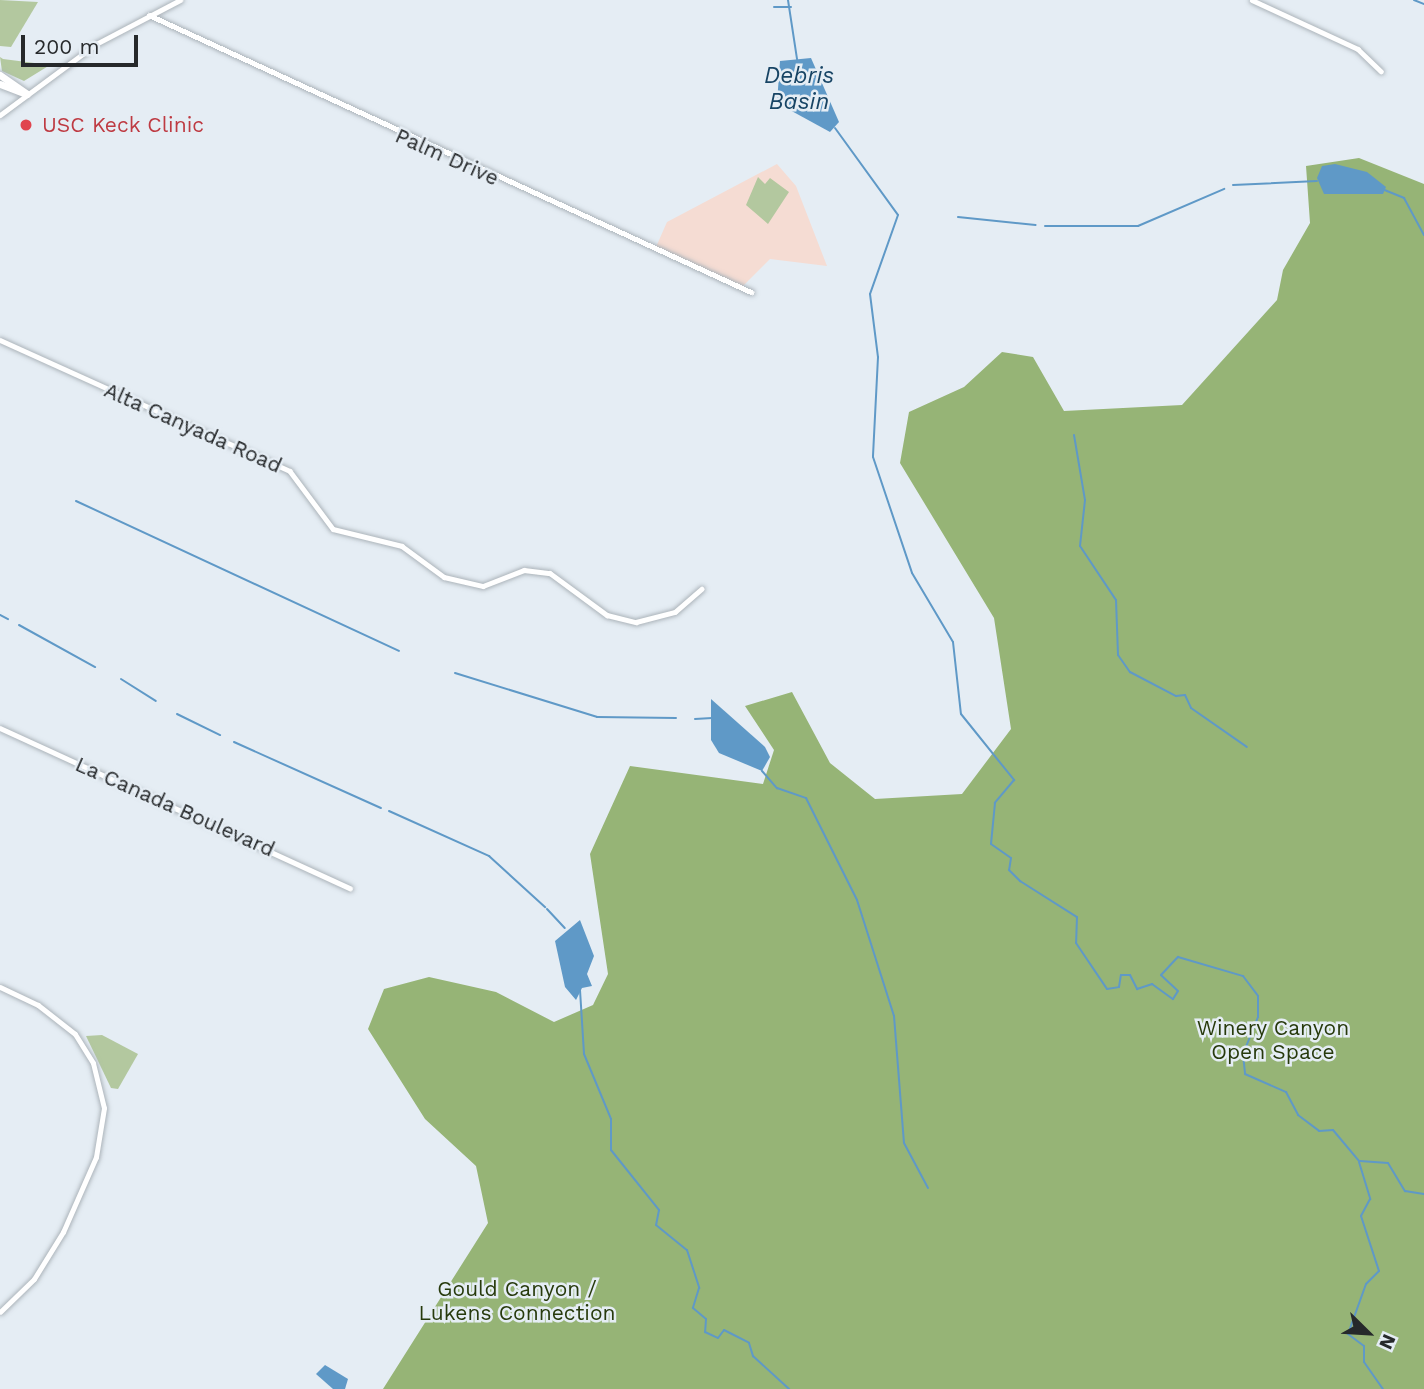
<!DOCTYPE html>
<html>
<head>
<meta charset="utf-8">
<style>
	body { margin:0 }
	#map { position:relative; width:1424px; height:1389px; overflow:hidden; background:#e5edf4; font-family:"Work Sans",sans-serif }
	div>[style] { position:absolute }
	.education>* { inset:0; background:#f5dcd3 }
	.green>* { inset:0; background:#b3c89f }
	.forest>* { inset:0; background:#96b476 }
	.water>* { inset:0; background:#5f99c7 }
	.stream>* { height:2px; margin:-1px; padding:0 1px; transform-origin:1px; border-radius:1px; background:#5f99c7 }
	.roads { filter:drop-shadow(0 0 2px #acb4ba) drop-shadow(0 0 2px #acb4ba) }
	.tertiary>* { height:4.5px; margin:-2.25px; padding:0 2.25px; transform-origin:2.25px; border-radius:2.25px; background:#fff }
	.primary>* { height:5px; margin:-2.5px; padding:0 2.5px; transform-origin:2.5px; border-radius:2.5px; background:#fff }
	.motorway>* { height:7px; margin:-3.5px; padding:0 3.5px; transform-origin:3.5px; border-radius:3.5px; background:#fff }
	.dots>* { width:19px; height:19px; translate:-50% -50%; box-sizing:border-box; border:4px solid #e5edf4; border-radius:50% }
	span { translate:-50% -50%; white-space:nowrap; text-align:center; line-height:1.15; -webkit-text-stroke:5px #e5edf4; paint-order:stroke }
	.health-label { font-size:21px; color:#be3a42 }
	.left { translate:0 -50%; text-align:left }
	.street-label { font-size:21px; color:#26292b }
	.park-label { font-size:21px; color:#273a0c }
	.water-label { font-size:23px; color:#174464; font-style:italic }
	.north { position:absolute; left:1333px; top:1298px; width:70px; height:70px; -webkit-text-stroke:5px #e5edf4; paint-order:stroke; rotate:114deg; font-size:19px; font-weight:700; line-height:28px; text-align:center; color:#26292b }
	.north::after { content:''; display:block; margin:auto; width:24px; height:32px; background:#26292b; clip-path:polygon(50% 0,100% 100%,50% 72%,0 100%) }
	.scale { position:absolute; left:21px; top:35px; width:117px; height:32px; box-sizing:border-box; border:4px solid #26292b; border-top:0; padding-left:9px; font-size:21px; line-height:24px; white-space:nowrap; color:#26292b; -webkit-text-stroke:5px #e5edf4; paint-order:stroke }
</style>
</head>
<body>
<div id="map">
	<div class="education">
		<i style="clip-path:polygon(777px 164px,796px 186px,827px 266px,770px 259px,743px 286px,656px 247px,667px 222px)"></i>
	</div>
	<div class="green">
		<i style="clip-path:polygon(0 0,38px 2px,11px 47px,0 46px)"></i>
		<i style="clip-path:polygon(0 57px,3px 59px,50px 65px,24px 81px,2px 71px)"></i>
		<i style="clip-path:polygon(758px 177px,765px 184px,770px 178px,789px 192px,768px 224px,746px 205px)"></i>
		<i style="clip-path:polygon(102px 1035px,138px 1054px,118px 1089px,111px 1088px,86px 1036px)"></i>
	</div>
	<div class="forest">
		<i style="clip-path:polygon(1359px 158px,1424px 184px,1424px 1389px,383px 1389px,488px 1223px,476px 1166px,425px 1119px,368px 1029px,384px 989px,429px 977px,496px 992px,554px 1022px,593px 1005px,608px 974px,590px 854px,630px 766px,763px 784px,774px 750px,745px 706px,792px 692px,830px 763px,875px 799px,962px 794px,1011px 729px,994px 618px,900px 463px,909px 412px,964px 387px,1002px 352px,1033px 357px,1064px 411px,1182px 405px,1277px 300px,1283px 270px,1310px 223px,1306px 166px)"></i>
	</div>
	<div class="water">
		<i style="clip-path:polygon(811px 58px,839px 122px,830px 132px,777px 103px,780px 61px)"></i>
		<i style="clip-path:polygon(1335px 164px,1367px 172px,1386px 187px,1383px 194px,1324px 194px,1317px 178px,1322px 166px)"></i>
		<i style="clip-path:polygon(711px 699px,765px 747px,770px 757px,762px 771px,719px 753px,711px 740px)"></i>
		<i style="clip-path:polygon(580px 920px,594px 956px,587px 974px,592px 986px,582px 988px,576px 1000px,565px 987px,555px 941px)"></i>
		<i style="clip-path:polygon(325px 1365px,348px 1379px,345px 1389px,333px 1389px,316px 1374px)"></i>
	</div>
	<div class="stream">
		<i style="left:788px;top:0;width:60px;rotate:81.3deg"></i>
		<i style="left:1414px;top:0;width:11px;rotate:22deg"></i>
		<i style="left:774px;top:7px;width:17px"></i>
		<i style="left:835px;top:128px;width:107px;rotate:54.1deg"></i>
		<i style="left:898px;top:215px;width:84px;rotate:109.5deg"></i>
		<i style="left:870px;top:294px;width:64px;rotate:82.8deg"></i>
		<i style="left:878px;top:357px;width:100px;rotate:92.9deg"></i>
		<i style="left:873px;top:457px;width:122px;rotate:71.4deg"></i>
		<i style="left:912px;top:573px;width:80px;rotate:59.3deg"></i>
		<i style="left:953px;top:642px;width:72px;rotate:83.7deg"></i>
		<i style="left:961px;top:714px;width:85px;rotate:51.2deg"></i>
		<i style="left:1014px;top:780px;width:30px;rotate:130deg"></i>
		<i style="left:995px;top:803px;width:41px;rotate:95.6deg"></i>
		<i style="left:991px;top:844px;width:24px;rotate:35deg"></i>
		<i style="left:1011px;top:858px;width:12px;rotate:99deg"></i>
		<i style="left:1009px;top:870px;width:16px;rotate:45deg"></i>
		<i style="left:1020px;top:881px;width:67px;rotate:32.3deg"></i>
		<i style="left:1077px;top:917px;width:26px;rotate:92deg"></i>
		<i style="left:1076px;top:943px;width:55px;rotate:56deg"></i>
		<i style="left:1107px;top:989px;width:12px;rotate:-9deg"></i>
		<i style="left:1119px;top:987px;width:12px;rotate:-81deg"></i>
		<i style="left:1121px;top:975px;width:9px"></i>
		<i style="left:1130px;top:975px;width:16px;rotate:63deg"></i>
		<i style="left:1137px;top:989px;width:16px;rotate:-18deg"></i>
		<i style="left:1152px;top:984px;width:26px;rotate:36deg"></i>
		<i style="left:1173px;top:999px;width:9px;rotate:-58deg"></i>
		<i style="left:1178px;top:991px;width:23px;rotate:-137deg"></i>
		<i style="left:1161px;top:975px;width:25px;rotate:-47deg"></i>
		<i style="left:1178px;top:957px;width:68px;rotate:16.3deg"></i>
		<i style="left:1243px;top:976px;width:25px;rotate:53deg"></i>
		<i style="left:1258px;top:996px;width:21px;rotate:90deg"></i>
		<i style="left:1258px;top:1017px;width:40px;rotate:112deg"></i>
		<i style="left:1243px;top:1054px;width:20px;rotate:84deg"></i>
		<i style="left:1245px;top:1074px;width:45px;rotate:23.7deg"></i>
		<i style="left:1286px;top:1092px;width:26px;rotate:62deg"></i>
		<i style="left:1298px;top:1115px;width:26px;rotate:37deg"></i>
		<i style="left:1319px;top:1131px;width:14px;rotate:-4deg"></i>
		<i style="left:1333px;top:1130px;width:40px;rotate:50deg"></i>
		<i style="left:1233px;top:185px;width:84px;rotate:-2.7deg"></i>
		<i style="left:1382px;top:189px;width:24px;rotate:22deg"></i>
		<i style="left:1404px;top:198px;width:42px;rotate:61.6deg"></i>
		<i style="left:958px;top:217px;width:78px;rotate:5.9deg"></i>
		<i style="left:1045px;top:226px;width:93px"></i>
		<i style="left:1138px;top:226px;width:94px;rotate:-23.3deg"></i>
		<i style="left:1074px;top:435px;width:66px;rotate:80.4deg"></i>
		<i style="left:1085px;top:500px;width:46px;rotate:96.2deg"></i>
		<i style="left:1080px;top:546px;width:65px;rotate:56.3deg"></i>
		<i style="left:1116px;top:600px;width:55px;rotate:87.9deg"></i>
		<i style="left:1118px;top:655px;width:21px;rotate:55deg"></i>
		<i style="left:1130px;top:672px;width:52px;rotate:27.6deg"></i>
		<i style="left:1176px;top:696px;width:9px;rotate:-6deg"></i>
		<i style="left:1185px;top:695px;width:14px;rotate:65deg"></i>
		<i style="left:1191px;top:708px;width:68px;rotate:34.9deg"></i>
		<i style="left:76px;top:501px;width:356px;rotate:24.9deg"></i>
		<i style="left:0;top:615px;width:9px;rotate:27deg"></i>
		<i style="left:19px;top:625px;width:87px;rotate:28.9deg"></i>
		<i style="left:455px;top:673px;width:149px;rotate:17.2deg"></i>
		<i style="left:597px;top:717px;width:79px;rotate:0.7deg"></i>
		<i style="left:121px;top:679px;width:41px;rotate:32.2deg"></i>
		<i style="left:177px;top:714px;width:48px;rotate:26deg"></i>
		<i style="left:695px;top:719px;width:17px;rotate:-3deg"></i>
		<i style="left:234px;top:742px;width:161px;rotate:24.2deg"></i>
		<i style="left:762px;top:771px;width:23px;rotate:49deg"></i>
		<i style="left:777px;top:788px;width:31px;rotate:19deg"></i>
		<i style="left:806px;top:798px;width:114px;rotate:63.4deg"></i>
		<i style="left:857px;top:900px;width:122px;rotate:72.3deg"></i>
		<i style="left:894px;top:1016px;width:127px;rotate:85.5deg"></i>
		<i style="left:904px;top:1143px;width:51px;rotate:61.9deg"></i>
		<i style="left:389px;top:811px;width:110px;rotate:24.2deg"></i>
		<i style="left:489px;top:856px;width:76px;rotate:42.3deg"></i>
		<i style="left:547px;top:909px;width:26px;rotate:47deg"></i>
		<i style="left:580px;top:990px;width:64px;rotate:86.4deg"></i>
		<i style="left:584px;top:1054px;width:70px;rotate:67.4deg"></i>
		<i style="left:611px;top:1119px;width:31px;rotate:90deg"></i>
		<i style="left:611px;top:1150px;width:77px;rotate:51.3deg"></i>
		<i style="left:659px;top:1210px;width:15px;rotate:101deg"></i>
		<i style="left:656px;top:1225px;width:40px;rotate:39deg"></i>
		<i style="left:687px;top:1250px;width:40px;rotate:72deg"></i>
		<i style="left:699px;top:1288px;width:21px;rotate:107deg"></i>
		<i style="left:693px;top:1308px;width:17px;rotate:40deg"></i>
		<i style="left:706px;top:1319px;width:13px;rotate:94deg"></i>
		<i style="left:705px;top:1332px;width:14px;rotate:25deg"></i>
		<i style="left:718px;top:1338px;width:10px;rotate:-53deg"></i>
		<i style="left:724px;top:1330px;width:28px;rotate:27deg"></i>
		<i style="left:749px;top:1343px;width:14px;rotate:73deg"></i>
		<i style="left:753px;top:1356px;width:49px;rotate:42.5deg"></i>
		<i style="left:1360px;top:1161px;width:28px;rotate:4deg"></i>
		<i style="left:1388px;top:1163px;width:33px;rotate:59deg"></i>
		<i style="left:1405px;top:1191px;width:19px;rotate:9deg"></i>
		<i style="left:1359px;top:1162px;width:39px;rotate:73deg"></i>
		<i style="left:1370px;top:1199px;width:19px;rotate:118deg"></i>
		<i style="left:1361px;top:1216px;width:58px;rotate:71.9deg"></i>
		<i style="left:1379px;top:1271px;width:18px;rotate:135deg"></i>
		<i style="left:1366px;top:1284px;width:53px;rotate:109.8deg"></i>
		<i style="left:1348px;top:1334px;width:20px;rotate:37deg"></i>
		<i style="left:1364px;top:1346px;width:16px;rotate:90deg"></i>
		<i style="left:1364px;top:1362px;width:33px;rotate:55deg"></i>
	</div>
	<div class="roads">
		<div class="tertiary">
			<i style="left:1252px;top:0;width:117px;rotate:24.8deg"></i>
			<i style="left:1358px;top:49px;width:32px;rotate:44deg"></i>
			<i style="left:149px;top:15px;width:663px;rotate:24.71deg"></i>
			<i style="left:0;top:340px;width:318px;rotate:24.3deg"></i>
			<i style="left:290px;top:471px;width:72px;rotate:53.4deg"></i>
			<i style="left:333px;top:529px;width:71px;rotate:13.8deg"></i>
			<i style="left:402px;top:546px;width:52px;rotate:36.4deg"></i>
			<i style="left:444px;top:577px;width:40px;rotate:13deg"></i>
			<i style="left:483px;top:586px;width:44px;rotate:-21.3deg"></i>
			<i style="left:524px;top:570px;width:26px;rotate:7deg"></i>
			<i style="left:550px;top:573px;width:71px;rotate:36.4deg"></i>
			<i style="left:607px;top:615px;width:30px;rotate:14deg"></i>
			<i style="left:636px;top:622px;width:40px;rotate:-14.4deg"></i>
			<i style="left:675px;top:612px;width:35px;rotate:-41deg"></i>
			<i style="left:0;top:728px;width:385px;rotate:24.6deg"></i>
		</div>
		<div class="primary">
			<i style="left:0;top:115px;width:119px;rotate:-36.5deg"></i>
			<i style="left:96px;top:44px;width:95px;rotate:-27.6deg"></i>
			<i style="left:0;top:987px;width:42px;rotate:25.3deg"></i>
			<i style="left:38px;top:1005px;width:47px;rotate:38.1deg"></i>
			<i style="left:75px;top:1034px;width:34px;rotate:58deg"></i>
			<i style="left:93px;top:1063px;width:46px;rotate:76.3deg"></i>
			<i style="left:104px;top:1108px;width:50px;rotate:99.3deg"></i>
			<i style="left:96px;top:1157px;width:82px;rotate:113.7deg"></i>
			<i style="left:63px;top:1232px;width:55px;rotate:121.7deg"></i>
			<i style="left:34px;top:1279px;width:47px;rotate:135.9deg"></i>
		</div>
		<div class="motorway">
			<i style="left:0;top:75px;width:33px;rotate:35deg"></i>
			<i style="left:0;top:84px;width:28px;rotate:21deg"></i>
		</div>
	</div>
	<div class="dots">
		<i style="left:26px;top:125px;background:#e0444e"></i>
	</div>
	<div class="health-label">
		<span class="left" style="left:42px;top:125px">USC Keck Clinic</span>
	</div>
	<div class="street-label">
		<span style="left:447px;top:157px;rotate:24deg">Palm Drive</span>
		<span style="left:193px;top:428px;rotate:24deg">Alta Canyada Road</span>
		<span style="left:175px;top:807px;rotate:24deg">La Canada Boulevard</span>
	</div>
	<div class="park-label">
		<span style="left:1273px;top:1040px">Winery Canyon<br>Open Space</span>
		<span style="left:517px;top:1301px">Gould Canyon /<br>Lukens Connection</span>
	</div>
	<div class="water-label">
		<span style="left:799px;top:89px">Debris<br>Basin</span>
	</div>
	<div class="north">N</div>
	<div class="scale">200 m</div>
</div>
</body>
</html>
